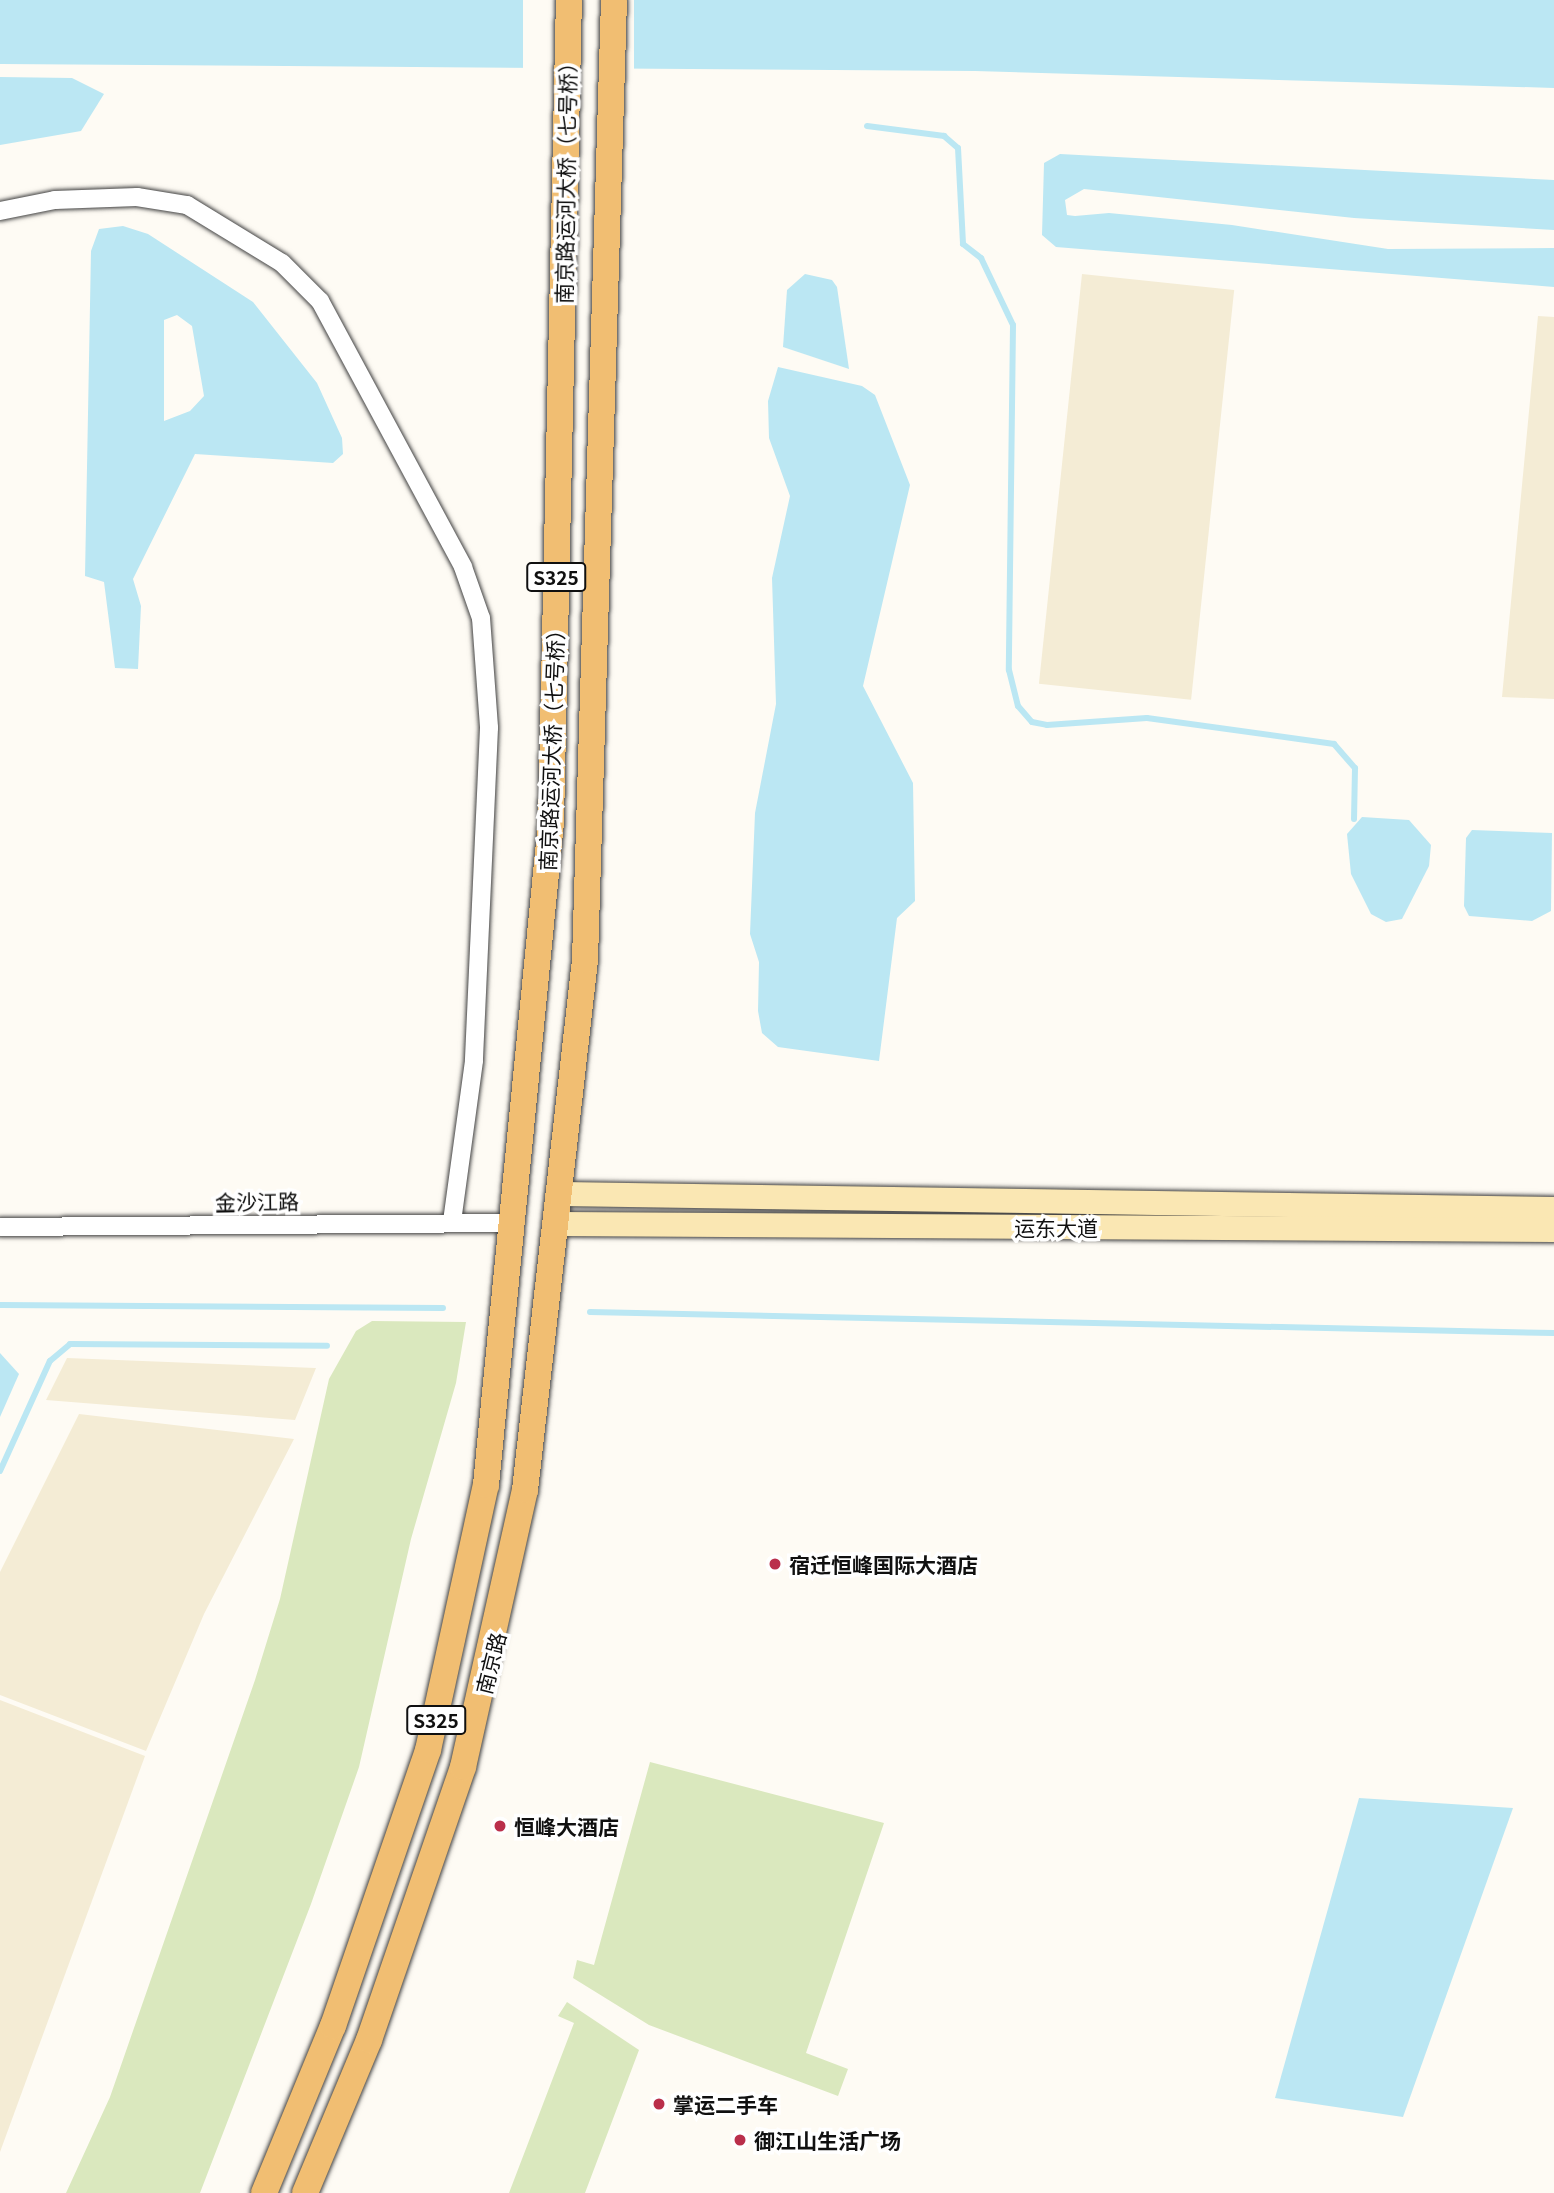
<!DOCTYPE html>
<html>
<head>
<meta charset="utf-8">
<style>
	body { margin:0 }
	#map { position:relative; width:1554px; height:2193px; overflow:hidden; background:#fefbf4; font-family:Georgia,"Noto Sans SC",serif }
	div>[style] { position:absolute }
	.farmland>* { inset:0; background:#f4ecd5; transform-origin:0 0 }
	.green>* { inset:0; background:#dae8be }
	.water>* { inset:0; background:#bbe7f3 }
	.pier>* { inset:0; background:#fefbf4; transform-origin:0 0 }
	.stream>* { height:6px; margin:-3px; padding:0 3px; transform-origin:3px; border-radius:3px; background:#bbe7f3 }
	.roads { filter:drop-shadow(0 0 2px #434343) drop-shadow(0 0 2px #434343) }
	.minor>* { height:18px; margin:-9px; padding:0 9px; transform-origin:9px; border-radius:9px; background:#fff }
	.secondary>* { height:24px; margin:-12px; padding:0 12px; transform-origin:12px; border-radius:12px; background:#fae7b3 }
	.primary>* { height:26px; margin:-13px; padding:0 13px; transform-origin:13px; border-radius:13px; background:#f1be72 }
	.dots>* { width:19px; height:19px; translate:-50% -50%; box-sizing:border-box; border:4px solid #fff; border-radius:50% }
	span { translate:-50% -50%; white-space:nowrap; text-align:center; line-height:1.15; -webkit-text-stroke:7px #fff; paint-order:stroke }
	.shield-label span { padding:2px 5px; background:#fff; border:2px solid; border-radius:5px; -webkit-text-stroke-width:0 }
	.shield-label { font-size:19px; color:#101010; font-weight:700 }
	.street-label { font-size:21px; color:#101010 }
	.poi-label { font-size:21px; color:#101010; font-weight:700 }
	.left { translate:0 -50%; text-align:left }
</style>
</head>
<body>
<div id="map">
	<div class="farmland">
		<i style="left:1082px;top:274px;width:153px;height:412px;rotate:6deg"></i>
		<i style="clip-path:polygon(1538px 316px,1554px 317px,1554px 699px,1502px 697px)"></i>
		<i style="clip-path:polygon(67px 1358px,315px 1368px,316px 1368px,295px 1420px,46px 1400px)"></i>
		<i style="clip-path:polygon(79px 1414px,294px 1439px,204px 1614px,146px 1751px,0 1695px,0 1572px)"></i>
		<i style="clip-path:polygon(0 1700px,145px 1756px,0 2152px)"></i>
	</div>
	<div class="green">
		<i style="clip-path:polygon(372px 1321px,466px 1322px,456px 1383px,411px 1539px,359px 1767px,311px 1904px,200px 2193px,66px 2193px,110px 2097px,255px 1680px,280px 1599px,329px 1379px,356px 1331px)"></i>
		<i style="clip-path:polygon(650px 1762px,884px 1823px,806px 2053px,848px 2069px,838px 2096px,649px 2025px,573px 1978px,577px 1960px,594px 1965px)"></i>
		<i style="clip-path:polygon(567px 2002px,639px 2050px,585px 2193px,509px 2193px,574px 2023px,558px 2016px)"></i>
	</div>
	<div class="water">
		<i style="clip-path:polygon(0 0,1554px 0,1554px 88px,975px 71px,0 64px)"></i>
		<i style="clip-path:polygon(0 77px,72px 78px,104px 94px,81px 131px,0 145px)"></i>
		<i style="clip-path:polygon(1060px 154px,1554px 180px,1554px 230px,1354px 218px,1084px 189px,1065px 200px,1067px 215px,1075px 216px,1109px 213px,1232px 225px,1388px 249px,1554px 248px,1554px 287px,1056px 247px,1042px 235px,1044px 163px)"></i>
		<i style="clip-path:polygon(evenodd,123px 226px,148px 234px,253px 302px,317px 383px,342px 438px,343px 454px,333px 463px,195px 454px,133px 579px,141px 606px,138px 669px,115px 668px,104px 582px,85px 576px,91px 251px,99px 229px,123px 226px,177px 315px,192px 326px,204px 396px,190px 411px,164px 421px,164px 320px,177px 315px)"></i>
		<i style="clip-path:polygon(805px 274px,832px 280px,837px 287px,849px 369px,783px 347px,787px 290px)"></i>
		<i style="clip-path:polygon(778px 367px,862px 386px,875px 395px,910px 485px,863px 686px,913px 783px,915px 901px,897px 918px,879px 1061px,778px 1047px,762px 1033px,758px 1011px,759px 962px,750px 934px,755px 813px,776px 704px,772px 578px,790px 496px,769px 438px,768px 401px)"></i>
		<i style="clip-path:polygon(1362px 817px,1409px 820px,1431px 845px,1429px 866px,1402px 919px,1386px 922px,1371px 914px,1351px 874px,1347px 834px)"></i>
		<i style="clip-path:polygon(1472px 830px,1552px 833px,1551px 911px,1532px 921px,1469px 916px,1464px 906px,1466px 838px)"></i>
		<i style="clip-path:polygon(0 1353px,19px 1374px,0 1417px)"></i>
		<i style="clip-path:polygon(1359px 1798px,1513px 1808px,1403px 2117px,1275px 2098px)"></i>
	</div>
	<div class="pier">
		<i style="left:523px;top:0;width:111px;height:71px"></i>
	</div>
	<div class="stream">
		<i style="left:867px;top:126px;width:78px;rotate:7.4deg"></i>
		<i style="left:944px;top:136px;width:18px;rotate:41deg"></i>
		<i style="left:958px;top:148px;width:96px;rotate:87deg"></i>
		<i style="left:963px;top:244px;width:23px;rotate:38deg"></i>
		<i style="left:981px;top:258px;width:74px;rotate:64.5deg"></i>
		<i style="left:1013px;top:325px;width:345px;rotate:90.7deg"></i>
		<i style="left:1009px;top:670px;width:37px;rotate:76deg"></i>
		<i style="left:1018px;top:706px;width:21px;rotate:49deg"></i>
		<i style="left:1032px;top:722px;width:15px;rotate:11deg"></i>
		<i style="left:1047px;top:725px;width:100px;rotate:-4deg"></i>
		<i style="left:1147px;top:718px;width:189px;rotate:7.9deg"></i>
		<i style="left:1334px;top:744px;width:32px;rotate:49deg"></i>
		<i style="left:1355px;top:768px;width:51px;rotate:91.1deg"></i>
		<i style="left:0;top:1305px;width:443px;rotate:0.4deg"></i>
		<i style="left:590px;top:1312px;width:964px;rotate:1.25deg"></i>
		<i style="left:0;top:1471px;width:121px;rotate:-65.6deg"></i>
		<i style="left:50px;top:1361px;width:26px;rotate:-40deg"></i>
		<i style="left:70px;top:1344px;width:257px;rotate:0.4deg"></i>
	</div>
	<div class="roads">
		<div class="minor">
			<i style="left:0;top:211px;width:56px;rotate:-11.3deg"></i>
			<i style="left:55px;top:200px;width:82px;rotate:-2.1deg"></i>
			<i style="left:137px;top:197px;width:51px;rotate:9.1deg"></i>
			<i style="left:187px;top:205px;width:111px;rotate:31.4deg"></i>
			<i style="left:282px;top:263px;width:54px;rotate:45deg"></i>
			<i style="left:320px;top:301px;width:302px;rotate:61.7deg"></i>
			<i style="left:463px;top:567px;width:54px;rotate:70.6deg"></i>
			<i style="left:481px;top:618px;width:110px;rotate:85.8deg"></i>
			<i style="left:489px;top:728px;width:333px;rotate:92.6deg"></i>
			<i style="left:474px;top:1061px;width:162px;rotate:97.8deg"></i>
			<i style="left:0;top:1227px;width:514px;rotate:-0.45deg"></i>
		</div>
		<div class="secondary">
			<i style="left:562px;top:1194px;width:992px;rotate:0.87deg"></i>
			<i style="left:559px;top:1224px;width:995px;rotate:0.35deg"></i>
		</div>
		<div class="primary">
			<i style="left:264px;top:2193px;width:181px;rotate:-67.6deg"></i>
			<i style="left:333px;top:2026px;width:292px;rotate:-71deg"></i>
			<i style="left:428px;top:1750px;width:271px;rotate:-77.7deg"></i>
			<i style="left:486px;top:1485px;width:666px;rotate:-84.4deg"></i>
			<i style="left:551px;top:822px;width:822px;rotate:-88.75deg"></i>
			<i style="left:305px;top:2193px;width:166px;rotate:-67.3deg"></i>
			<i style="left:369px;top:2040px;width:289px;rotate:-71deg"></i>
			<i style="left:463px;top:1767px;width:284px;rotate:-77.4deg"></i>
			<i style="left:525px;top:1490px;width:533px;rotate:-83.54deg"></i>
			<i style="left:585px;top:960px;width:960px;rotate:-88.27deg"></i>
		</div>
	</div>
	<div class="dots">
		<i style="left:775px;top:1564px;background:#ba2f4b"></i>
		<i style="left:500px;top:1826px;background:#ba2f4b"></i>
		<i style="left:659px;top:2104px;background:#ba2f4b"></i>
		<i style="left:740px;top:2140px;background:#ba2f4b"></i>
	</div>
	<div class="shield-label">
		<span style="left:556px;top:577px">S325</span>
		<span style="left:436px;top:1720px">S325</span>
	</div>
	<div class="street-label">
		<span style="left:565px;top:178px;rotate:-89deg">南京路运河大桥（七号桥）</span>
		<span style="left:551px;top:745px;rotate:-88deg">南京路运河大桥（七号桥）</span>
		<span style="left:257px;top:1201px;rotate:-1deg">金沙江路</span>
		<span style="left:1056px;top:1227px">运东大道</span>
		<span style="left:490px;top:1663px;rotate:-76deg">南京路</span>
	</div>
	<div class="poi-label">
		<span class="left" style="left:789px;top:1564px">宿迁恒峰国际大酒店</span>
		<span class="left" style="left:514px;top:1826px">恒峰大酒店</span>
		<span class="left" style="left:673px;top:2104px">掌运二手车</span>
		<span class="left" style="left:754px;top:2140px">御江山生活广场</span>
	</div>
</div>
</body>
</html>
